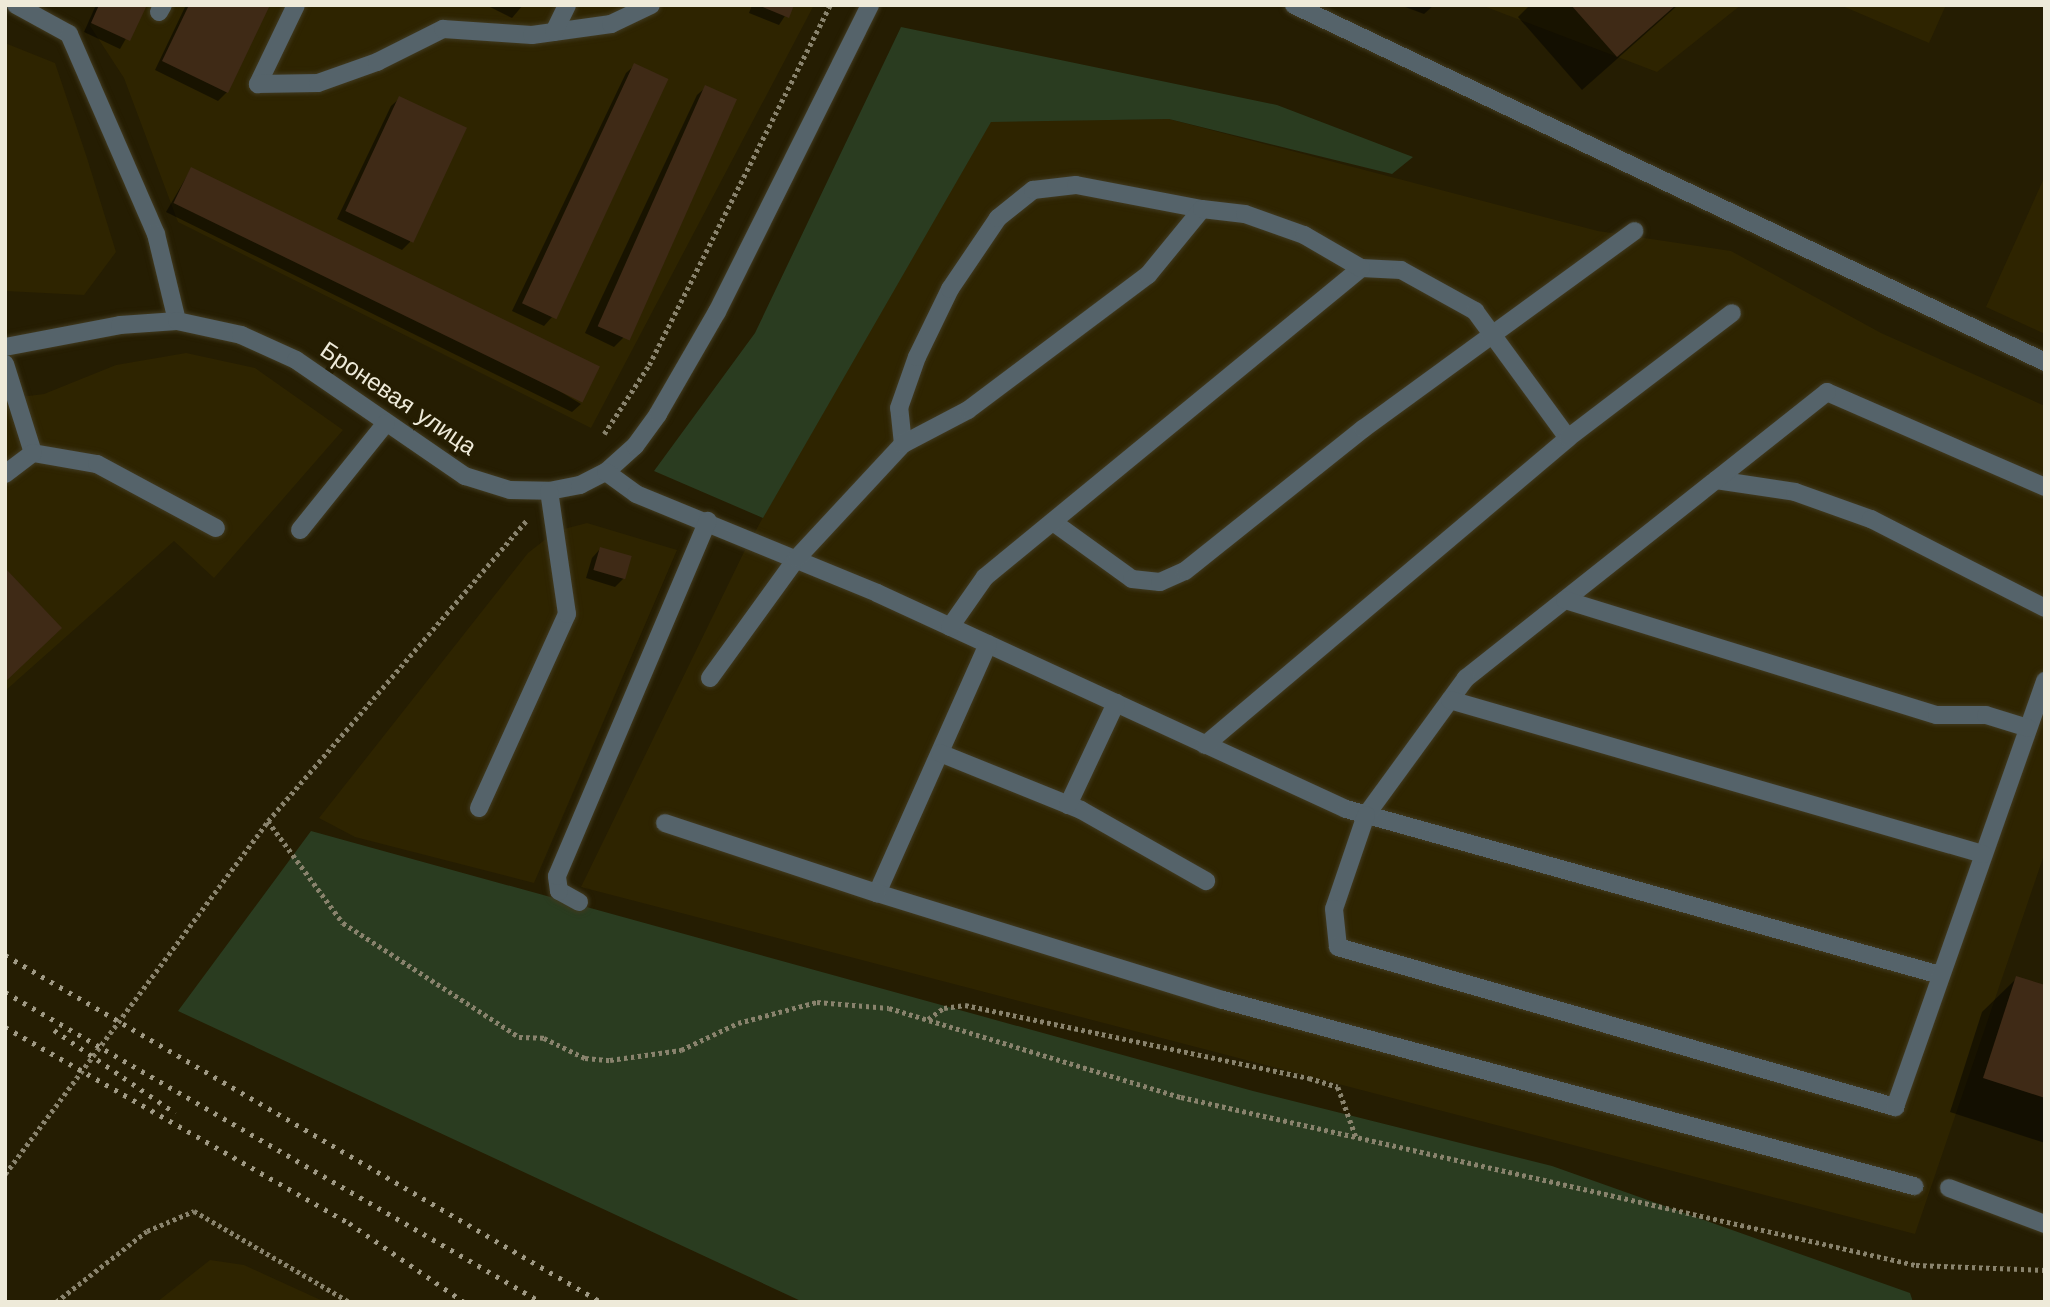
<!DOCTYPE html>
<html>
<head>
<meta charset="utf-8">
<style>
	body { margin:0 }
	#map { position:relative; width:2050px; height:1307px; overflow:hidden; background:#251d02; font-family:"Work Sans",sans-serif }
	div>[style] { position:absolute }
	.built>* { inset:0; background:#2e2400 }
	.green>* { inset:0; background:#2a3c20 }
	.shadow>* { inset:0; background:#0007 }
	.building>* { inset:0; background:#3f2a16; transform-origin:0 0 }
	.path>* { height:4.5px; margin-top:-2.25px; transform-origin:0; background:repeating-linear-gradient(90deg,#89836d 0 3.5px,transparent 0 7px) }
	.roads { filter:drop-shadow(0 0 2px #413a20) drop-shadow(0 0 2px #413a20) }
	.minor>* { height:18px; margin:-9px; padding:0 9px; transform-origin:9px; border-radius:9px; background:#55636a }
	.rail>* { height:5px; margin-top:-2.5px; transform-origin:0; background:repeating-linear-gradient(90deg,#a09a85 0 3.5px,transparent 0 10.5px) }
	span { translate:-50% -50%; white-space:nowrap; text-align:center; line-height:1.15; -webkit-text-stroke:7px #251d02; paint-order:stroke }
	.street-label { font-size:24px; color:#eeead9 }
	.frame { position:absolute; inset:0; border:7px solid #eeead9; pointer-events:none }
</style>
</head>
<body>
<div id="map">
	<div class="built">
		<i style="clip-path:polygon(99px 5px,814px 5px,591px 428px,178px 222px,124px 78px,90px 26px)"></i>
		<i style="clip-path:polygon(1481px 5px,1741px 5px,1657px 72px)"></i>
		<i style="clip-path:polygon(1840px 5px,1946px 5px,1929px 43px)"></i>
		<i style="clip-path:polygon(5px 43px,55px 63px,87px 158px,116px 252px,84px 295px,5px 291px)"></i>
		<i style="clip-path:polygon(1169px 119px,1598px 231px,1731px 251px,1881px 333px,2045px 406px,2045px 852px,1915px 1234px,581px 887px,744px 552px,910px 250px,991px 121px)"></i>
		<i style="clip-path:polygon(2045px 176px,2045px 334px,1986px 307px)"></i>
		<i style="clip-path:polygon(186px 353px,255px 368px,343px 430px,214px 578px,174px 541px,5px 691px,5px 399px,44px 394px,116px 365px)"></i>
		<i style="clip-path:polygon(587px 523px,677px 550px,534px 883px,355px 837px,319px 818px,528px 553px,556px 531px)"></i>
		<i style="clip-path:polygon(210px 1260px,244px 1265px,325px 1302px,157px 1302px)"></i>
	</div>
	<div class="green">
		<i style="clip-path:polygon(901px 27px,1277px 105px,1413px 157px,1392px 174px,1169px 119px,991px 122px,763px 518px,654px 471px,755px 333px)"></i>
		<i style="clip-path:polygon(311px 831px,1253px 1091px,1552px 1166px,1910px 1293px,1913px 1302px,803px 1302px,178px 1011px)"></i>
	</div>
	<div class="shadow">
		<i style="clip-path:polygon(96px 5px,145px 5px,120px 49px,84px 32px)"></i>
		<i style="clip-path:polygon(186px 5px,268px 5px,227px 92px,218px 101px,155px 70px)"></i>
		<i style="clip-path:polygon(486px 5px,523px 5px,512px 18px)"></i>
		<i style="clip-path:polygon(752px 5px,792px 5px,779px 25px,749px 13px)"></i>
		<i style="clip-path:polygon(1400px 5px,1434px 5px,1424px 14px)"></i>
		<i style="clip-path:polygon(1530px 5px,1678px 5px,1582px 90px,1518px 17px)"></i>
		<i style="clip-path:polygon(635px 65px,667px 80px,552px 317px,544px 326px,512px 311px,626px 73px)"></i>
		<i style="clip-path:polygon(706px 87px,623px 338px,614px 347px,585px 333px,697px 95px)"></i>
		<i style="clip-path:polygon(400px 98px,410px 242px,402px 250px,337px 219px,391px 106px)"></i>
		<i style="clip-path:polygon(191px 169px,581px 404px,572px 412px,166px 212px)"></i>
		<i style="clip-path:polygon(600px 549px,624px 578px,615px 587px,586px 578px,592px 558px)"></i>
		<i style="clip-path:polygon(2017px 978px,2045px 987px,2045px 1143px,1950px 1112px,1982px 1012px)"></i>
	</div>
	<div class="building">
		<i style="clip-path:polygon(99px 5px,147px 5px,130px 41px,91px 23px)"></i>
		<i style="clip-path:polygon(189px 5px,270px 5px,228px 93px,162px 61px)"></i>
		<i style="clip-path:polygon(758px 5px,794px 5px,789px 18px)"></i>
		<i style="clip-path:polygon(1571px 5px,1676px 5px,1617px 57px)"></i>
		<i style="left:634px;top:63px;width:38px;height:265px;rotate:25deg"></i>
		<i style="left:705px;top:85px;width:35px;height:264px;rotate:24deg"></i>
		<i style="left:399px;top:96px;width:75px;height:127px;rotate:25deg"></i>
		<i style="left:191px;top:167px;width:455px;height:40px;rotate:26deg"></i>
		<i style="left:600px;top:547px;width:33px;height:24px;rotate:16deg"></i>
		<i style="clip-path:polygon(5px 568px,62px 628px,5px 682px)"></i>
		<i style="clip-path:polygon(2016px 976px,2045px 985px,2045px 1098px,1983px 1078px)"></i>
	</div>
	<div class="path">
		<i style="left:604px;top:434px;width:82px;rotate:-56.9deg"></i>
		<i style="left:649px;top:365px;width:403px;rotate:-63.3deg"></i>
		<i style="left:268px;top:821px;width:127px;rotate:53.7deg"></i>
		<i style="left:343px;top:923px;width:210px;rotate:32.9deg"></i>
		<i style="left:519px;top:1037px;width:25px;rotate:2deg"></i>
		<i style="left:544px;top:1038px;width:46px;rotate:26deg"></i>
		<i style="left:585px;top:1058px;width:25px;rotate:5deg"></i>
		<i style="left:610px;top:1060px;width:72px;rotate:-8deg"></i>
		<i style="left:681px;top:1050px;width:63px;rotate:-25.3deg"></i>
		<i style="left:738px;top:1023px;width:82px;rotate:-14.9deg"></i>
		<i style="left:817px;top:1002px;width:72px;rotate:4.8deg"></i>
		<i style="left:889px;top:1008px;width:305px;rotate:17deg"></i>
		<i style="left:1181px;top:1097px;width:754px;rotate:12.88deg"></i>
		<i style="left:1916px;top:1265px;width:129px;rotate:2.2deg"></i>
		<i style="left:928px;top:1019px;width:19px;rotate:-35deg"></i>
		<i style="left:944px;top:1008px;width:21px;rotate:-8deg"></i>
		<i style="left:965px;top:1005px;width:352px;rotate:12deg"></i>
		<i style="left:1309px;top:1078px;width:30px;rotate:17deg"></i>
		<i style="left:1338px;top:1087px;width:53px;rotate:70.2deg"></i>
		<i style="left:5px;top:1174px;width:440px;rotate:-53.3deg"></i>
		<i style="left:268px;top:821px;width:396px;rotate:-49.3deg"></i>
		<i style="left:56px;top:1302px;width:115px;rotate:-38deg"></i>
		<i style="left:147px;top:1231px;width:51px;rotate:-23.1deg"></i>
		<i style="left:194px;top:1211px;width:181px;rotate:30.3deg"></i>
	</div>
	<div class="roads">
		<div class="minor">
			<i style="left:16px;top:5px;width:60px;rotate:28.7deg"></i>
			<i style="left:69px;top:34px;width:218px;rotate:66.5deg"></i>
			<i style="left:156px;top:234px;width:89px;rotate:76.4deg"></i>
			<i style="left:296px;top:5px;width:88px;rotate:115.7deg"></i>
			<i style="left:258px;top:84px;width:60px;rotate:-1deg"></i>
			<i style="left:318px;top:83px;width:63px;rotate:-19.6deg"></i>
			<i style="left:377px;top:62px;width:74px;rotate:-26.6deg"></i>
			<i style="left:443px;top:29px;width:89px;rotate:3.9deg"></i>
			<i style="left:532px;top:35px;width:80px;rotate:-7.9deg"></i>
			<i style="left:611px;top:24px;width:44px;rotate:-25.4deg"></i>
			<i style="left:1294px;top:5px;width:832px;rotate:25.42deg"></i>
			<i style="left:159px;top:12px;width:8px;rotate:-60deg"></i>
			<i style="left:554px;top:32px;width:30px;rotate:-64deg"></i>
			<i style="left:5px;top:347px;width:117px;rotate:-10.8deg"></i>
			<i style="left:120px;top:325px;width:57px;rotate:-4deg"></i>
			<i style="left:177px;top:321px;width:66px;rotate:12.3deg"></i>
			<i style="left:241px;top:335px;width:60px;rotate:24.4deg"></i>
			<i style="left:296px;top:360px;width:205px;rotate:34.5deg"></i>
			<i style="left:465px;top:476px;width:47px;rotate:17.3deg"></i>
			<i style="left:510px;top:490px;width:39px;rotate:1deg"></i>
			<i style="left:549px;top:491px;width:32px;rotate:-11deg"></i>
			<i style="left:580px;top:485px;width:29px;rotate:-27deg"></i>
			<i style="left:606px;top:472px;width:39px;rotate:-42deg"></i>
			<i style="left:635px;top:446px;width:39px;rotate:-54deg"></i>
			<i style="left:658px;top:414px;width:118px;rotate:-60deg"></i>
			<i style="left:717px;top:312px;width:343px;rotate:-63.5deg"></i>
			<i style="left:5px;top:364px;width:93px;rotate:72.5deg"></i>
			<i style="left:33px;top:453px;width:65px;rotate:9.8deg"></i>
			<i style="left:97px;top:464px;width:135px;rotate:28.3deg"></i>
			<i style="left:903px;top:444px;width:36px;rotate:-96deg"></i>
			<i style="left:899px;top:408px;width:54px;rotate:-70.6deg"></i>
			<i style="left:917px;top:357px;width:76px;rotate:-64.1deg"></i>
			<i style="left:950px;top:289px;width:86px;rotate:-55.9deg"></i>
			<i style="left:998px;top:218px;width:45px;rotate:-38.7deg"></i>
			<i style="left:1033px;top:190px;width:43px;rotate:-6.6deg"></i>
			<i style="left:1076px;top:185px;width:128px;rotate:10.8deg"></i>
			<i style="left:606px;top:472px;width:37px;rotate:36deg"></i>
			<i style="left:636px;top:494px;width:261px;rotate:22.3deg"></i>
			<i style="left:877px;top:593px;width:516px;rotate:24.73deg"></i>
			<i style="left:1346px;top:809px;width:617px;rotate:15.61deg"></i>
			<i style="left:5px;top:474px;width:35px;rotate:-37deg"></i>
			<i style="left:1716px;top:480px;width:80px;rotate:8.6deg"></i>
			<i style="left:1795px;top:492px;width:81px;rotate:19.6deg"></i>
			<i style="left:1871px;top:519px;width:195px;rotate:27.1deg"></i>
			<i style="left:2045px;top:487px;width:238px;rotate:-156.5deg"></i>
			<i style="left:1827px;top:392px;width:461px;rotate:141.6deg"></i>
			<i style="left:1466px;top:678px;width:170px;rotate:126.1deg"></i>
			<i style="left:1366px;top:815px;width:99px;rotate:108.8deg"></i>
			<i style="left:1334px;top:909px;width:38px;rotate:84deg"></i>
			<i style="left:1338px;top:947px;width:580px;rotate:16.03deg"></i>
			<i style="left:1895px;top:1107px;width:452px;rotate:-70.6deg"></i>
			<i style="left:1053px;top:522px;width:97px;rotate:35.8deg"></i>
			<i style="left:1132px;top:579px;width:28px;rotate:6deg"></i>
			<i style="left:1160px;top:582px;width:27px;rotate:-24deg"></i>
			<i style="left:1185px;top:571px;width:228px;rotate:-38.6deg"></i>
			<i style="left:1363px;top:429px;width:336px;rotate:-36.1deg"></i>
			<i style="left:300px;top:530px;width:137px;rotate:-51.2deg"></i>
			<i style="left:1565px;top:600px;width:389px;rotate:17.2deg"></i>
			<i style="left:1937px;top:715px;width:49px"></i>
			<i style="left:1986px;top:715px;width:44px;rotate:17.2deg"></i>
			<i style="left:950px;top:627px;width:61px;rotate:-55deg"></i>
			<i style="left:985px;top:577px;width:487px;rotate:-39.4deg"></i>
			<i style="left:1361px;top:268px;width:40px;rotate:2.9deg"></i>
			<i style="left:1401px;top:270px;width:85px;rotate:29deg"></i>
			<i style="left:1475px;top:311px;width:157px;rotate:53.8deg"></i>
			<i style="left:988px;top:644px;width:273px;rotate:114deg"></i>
			<i style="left:877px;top:893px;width:362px;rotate:17.2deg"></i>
			<i style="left:1223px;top:1000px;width:716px;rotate:15.07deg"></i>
			<i style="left:710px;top:678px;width:148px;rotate:-54.1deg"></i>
			<i style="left:797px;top:558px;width:156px;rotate:-47.1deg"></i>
			<i style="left:903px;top:444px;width:73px;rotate:-27.6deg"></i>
			<i style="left:968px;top:410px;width:225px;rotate:-36.9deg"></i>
			<i style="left:1148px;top:275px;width:85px;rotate:-50.7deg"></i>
			<i style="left:1202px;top:209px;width:43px;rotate:6.6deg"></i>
			<i style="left:1245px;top:214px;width:63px;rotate:19.6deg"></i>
			<i style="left:1304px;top:235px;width:66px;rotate:30.1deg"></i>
			<i style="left:1450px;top:700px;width:555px;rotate:16.12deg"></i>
			<i style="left:1205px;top:745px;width:475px;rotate:-40.2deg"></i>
			<i style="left:1568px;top:438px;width:206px;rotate:-37.3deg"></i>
			<i style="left:940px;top:753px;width:152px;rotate:22deg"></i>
			<i style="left:1081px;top:810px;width:144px;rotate:29.6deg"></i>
			<i style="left:1068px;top:805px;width:113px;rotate:-64.8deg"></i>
			<i style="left:479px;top:808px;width:213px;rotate:-65.6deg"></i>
			<i style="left:567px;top:614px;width:124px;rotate:-98.3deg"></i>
			<i style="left:665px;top:823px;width:223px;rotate:18.3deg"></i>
			<i style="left:579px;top:902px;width:23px;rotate:-151deg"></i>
			<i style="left:559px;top:891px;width:15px;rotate:-98deg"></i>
			<i style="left:557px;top:876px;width:386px;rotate:-67deg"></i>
			<i style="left:1949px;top:1188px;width:103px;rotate:20.6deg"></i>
		</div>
	</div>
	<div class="rail">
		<i style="left:5px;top:955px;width:690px;rotate:30.21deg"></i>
		<i style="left:5px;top:992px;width:619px;rotate:30.04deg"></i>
		<i style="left:5px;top:1027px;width:396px;rotate:29.7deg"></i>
		<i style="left:349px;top:1223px;width:140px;rotate:34.5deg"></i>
		<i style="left:54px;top:1030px;width:147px;rotate:34.4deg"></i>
	</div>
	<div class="street-label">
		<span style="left:398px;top:399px;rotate:34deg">Броневая улица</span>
	</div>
	<div class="frame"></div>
</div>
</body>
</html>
